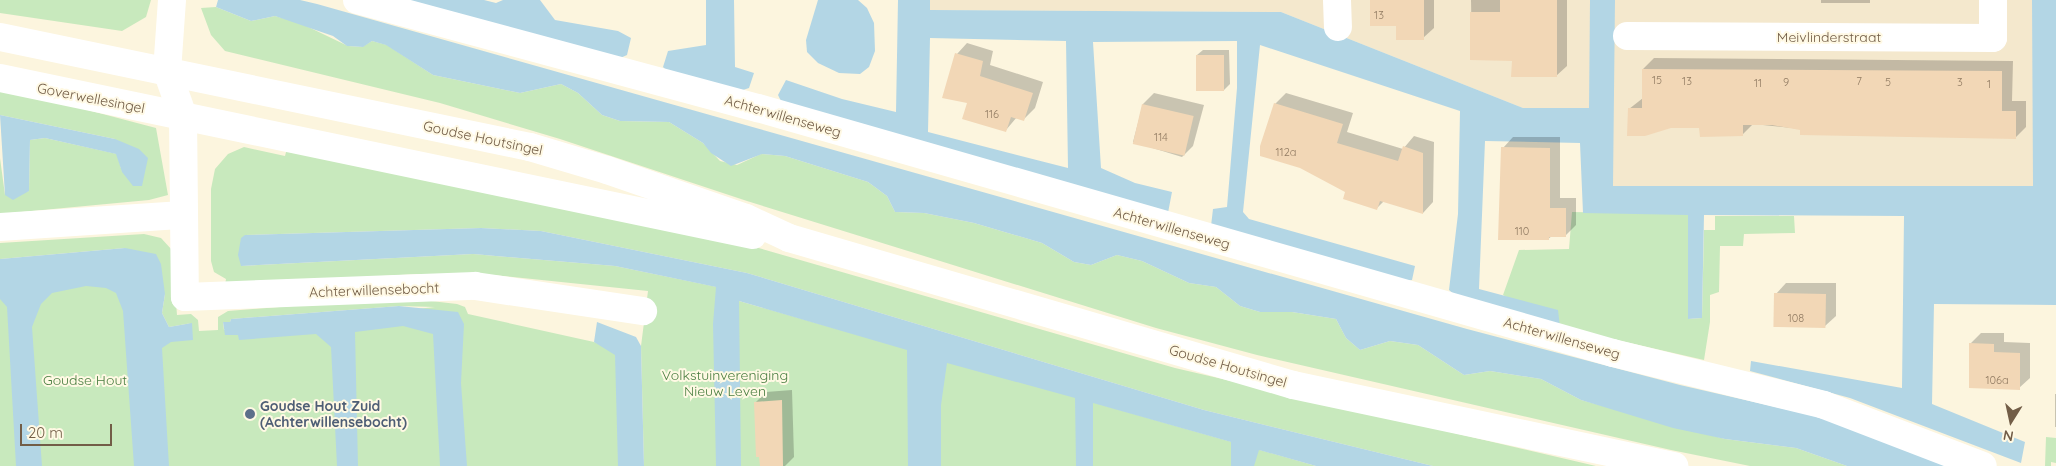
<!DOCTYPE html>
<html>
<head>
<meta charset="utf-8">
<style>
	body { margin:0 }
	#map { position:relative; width:2056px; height:466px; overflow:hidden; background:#fcf5de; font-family:Quicksand,sans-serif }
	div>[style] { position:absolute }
	.residential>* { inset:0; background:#f4e8cd }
	.green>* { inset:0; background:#c8e9bd }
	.water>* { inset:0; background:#b3d6e5 }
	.shadow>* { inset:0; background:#0003; transform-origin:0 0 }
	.building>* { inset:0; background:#f2d7b6; transform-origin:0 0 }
	.minor>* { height:28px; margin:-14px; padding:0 14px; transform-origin:14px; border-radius:14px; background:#fff }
	.secondary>* { height:28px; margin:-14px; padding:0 14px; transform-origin:14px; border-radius:14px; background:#fff }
	.dots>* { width:14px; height:14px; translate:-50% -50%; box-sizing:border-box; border:2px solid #fff9e4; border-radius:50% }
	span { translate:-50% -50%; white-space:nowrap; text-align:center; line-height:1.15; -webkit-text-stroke:4px #fff9e4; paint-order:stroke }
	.number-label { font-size:11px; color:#927c63 }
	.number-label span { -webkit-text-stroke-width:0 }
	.street-label { font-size:14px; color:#725d47 }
	.park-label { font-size:14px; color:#4a7e41 }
	.service-label { font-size:14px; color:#4e5e75; font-weight:700 }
	.left { translate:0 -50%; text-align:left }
	.north { position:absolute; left:1986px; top:396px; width:50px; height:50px; -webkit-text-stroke:4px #fff9e4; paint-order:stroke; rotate:190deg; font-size:14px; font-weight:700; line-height:20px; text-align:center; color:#725d47 }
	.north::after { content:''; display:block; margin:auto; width:18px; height:22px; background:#725d47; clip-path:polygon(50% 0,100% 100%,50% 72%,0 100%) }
	.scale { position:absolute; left:20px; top:424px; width:92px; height:22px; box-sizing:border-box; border:2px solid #725d47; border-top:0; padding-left:6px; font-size:15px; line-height:18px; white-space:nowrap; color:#725d47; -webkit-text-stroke:4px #fff9e4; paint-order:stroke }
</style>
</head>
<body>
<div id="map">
	<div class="residential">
		<i style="clip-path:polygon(930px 0,2056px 0,2033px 186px,1613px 186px,1593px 136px,1281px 12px,930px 10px)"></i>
	</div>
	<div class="green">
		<i style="clip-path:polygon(0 0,151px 0,146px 17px,122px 31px,0 13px)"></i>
		<i style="clip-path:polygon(216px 7px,251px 21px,275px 16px,300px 23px,348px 46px,362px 47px,372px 41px,387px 45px,433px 75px,520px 93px,561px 84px,578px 93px,602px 115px,620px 121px,669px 122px,703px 143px,720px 161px,737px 165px,761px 154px,785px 156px,868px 182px,887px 196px,895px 212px,924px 213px,974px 223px,1042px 243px,1074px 262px,1091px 265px,1117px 255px,1142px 261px,1189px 283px,1216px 287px,1240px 306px,1260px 312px,1292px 312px,1336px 319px,1346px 338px,1360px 350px,1390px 341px,1418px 345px,1464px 375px,1490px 371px,1541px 379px,1581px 400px,1725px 439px,1796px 448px,1847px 466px,1750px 466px,1671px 450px,1257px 355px,1156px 328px,747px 201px,560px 139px,440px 103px,225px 51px,211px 35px,201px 8px)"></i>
		<i style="clip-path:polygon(0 87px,156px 128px,168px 195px,149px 200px,0 214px,0 158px,5px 195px,29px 191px,30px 140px,45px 138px,117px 154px,122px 172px,115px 139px,0 115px)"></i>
		<i style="clip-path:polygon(288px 144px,703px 232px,1175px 368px,1596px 466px,1433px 466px,1204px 410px,747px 273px,541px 231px,481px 228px,245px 235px,241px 266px,473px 254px,615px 266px,717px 287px,739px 301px,1316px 466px,644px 466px,641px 346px,648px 291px,493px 275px,417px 274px,225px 285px,226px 279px,214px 272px,211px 261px,211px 189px,215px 169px,228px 154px,244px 147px,285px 156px)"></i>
		<i style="clip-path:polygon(1572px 212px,1688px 214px,1688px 319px,1702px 318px,1704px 230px,1715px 230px,1715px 216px,1794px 216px,1795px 233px,1744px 234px,1743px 246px,1720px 246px,1719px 292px,1710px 295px,1710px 322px,1704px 360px,1560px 327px,1503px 295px,1519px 250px,1569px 249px)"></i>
		<i style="clip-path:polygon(evenodd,144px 234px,161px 238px,172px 250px,177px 315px,191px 314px,198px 320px,199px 331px,218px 330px,218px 317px,228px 311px,344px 302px,431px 301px,457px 304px,465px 307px,468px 314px,594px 342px,610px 349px,615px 354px,632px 466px,0 466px,0 272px,110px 267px,155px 332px,192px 323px,169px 327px,162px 313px,165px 294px,125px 248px,0 259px,0 243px,144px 234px,399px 306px,435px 307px,224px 330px,223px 322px,230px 322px,231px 319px,399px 306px)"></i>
		<i style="clip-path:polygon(2046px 437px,2056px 438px,2056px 463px,2051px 462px,2051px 466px,2045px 466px)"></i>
	</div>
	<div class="water">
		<i style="clip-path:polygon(218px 0,300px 0,317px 4px,1467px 329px,1680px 385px,1824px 418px,1955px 466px,1847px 466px,1796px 448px,1725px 439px,1673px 428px,1581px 400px,1541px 379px,1490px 371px,1464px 375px,1418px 345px,1390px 341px,1360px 350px,1346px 338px,1336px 319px,1292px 312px,1260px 312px,1240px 306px,1216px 287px,1189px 283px,1142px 261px,1117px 255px,1091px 265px,1074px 262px,1042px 243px,974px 223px,924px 213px,895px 212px,887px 196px,868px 182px,785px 156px,762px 154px,731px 166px,711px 153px,703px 143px,669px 122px,620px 121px,602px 115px,578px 93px,561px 84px,520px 93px,433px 75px,386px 45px,372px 41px,363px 47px,347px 46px,333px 36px,275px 16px,251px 21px,216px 7px)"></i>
		<i style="clip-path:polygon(405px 0,484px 0,496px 3px,503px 0,540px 0,555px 20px,618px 31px,631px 38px,627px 55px,618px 59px)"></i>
		<i style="clip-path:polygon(706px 0,734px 0,735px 67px,754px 73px,749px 88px,737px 92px,674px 78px,663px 67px,668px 51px,706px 45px)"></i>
		<i style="clip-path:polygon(818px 0,858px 0,867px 8px,874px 23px,875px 51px,869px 67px,860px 74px,839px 73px,818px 63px,807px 52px,806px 40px)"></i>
		<i style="clip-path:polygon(evenodd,898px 0,930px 0,930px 10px,1281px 12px,1523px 108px,1589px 108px,1590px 0,1615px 0,1613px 186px,2033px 186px,2032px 0,2056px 0,2056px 305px,1934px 304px,1932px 404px,2025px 442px,2021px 463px,1850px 398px,1750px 371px,1751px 361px,1902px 388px,1904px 216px,1704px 215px,1702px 318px,1688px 319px,1688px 215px,1583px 213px,1580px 143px,1485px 141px,1479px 289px,1558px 310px,1560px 327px,1462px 301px,1449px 290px,1458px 214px,1460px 111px,1260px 45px,1243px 212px,1249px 219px,1415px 266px,1412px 280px,1397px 282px,1211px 226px,1213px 209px,1227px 207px,1237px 88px,1237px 41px,1093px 42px,1101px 168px,1135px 183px,1172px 192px,1167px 218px,784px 107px,778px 95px,786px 80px,842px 99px,896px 112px,898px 0,930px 38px,1066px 41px,1068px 168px,928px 132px,930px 38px)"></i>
		<i style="clip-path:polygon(0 115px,115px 139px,139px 149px,148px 158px,142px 186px,133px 186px,122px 172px,116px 154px,45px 138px,30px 140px,29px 191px,13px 200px,5px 195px)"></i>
		<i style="clip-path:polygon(481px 228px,541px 231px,747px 273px,1204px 410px,1433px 466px,1316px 466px,1259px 450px,1254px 466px,1231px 466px,1231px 442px,1093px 403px,1093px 466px,1076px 466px,1075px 398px,947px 363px,941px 405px,941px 466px,908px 466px,907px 350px,739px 301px,741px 466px,716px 466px,713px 324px,716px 287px,615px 266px,473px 254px,241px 266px,238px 255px,241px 238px,245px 235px)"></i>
		<i style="clip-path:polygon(125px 248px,156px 254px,161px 264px,165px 294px,162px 313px,169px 327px,192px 323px,193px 340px,171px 342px,162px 348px,169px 466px,134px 466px,123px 311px,116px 293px,106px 288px,86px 286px,52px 293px,41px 304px,32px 327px,42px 466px,16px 466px,7px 307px,0 299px,0 259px)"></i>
		<i style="clip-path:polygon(399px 306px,458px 312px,464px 324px,461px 383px,467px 466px,440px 466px,433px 334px,403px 326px,355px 332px,358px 466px,337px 466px,331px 347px,316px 334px,239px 340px,238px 335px,225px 335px,223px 322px,230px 322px,231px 319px)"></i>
		<i style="clip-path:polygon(597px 322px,636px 337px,641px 346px,644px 466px,618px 466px,615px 355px,594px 342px)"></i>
	</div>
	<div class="shadow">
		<i style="clip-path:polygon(1371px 0,1434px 0,1434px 28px,1423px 38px,1398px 25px)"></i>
		<i style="clip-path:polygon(1471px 0,1567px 0,1567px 66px,1556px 76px,1513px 60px,1472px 59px)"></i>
		<i style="left:1821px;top:0;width:49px;height:3px"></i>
		<i style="clip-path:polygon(967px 43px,993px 51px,990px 65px,1043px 82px,1035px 108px,1024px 119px,1017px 117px,1006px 130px,968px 102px,957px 54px)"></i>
		<i style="clip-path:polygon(1203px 50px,1229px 50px,1230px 84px,1224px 90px,1197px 55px)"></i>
		<i style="clip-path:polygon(1654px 58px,2013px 61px,2012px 101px,2026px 101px,2026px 127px,2015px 138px,1801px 129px,1753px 124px,1742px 135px,1629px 109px,1643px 98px,1643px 69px)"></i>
		<i style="clip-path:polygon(1154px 93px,1204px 105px,1193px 146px,1182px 157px,1133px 142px,1143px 104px)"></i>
		<i style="clip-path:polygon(1286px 93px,1353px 113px,1347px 132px,1403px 149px,1414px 136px,1434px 142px,1433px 202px,1423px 213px,1384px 201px,1377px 208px,1347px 191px,1275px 104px)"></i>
		<i style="clip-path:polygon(1513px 137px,1560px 137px,1560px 198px,1576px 198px,1576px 225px,1565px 236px,1552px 236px,1548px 239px,1503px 148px)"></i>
		<i style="clip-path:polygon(1786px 283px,1836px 283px,1836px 316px,1825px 326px,1776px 294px)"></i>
		<i style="clip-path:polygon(1981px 333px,2004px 333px,2004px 342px,2030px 343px,2030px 378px,2019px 388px,1970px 344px)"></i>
		<i style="clip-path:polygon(792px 390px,794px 457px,785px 466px,761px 466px,755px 403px,766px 392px)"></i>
		<i style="left:2056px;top:394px;width:33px;height:1px;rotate:90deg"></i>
	</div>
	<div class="building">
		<i style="clip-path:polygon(1370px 0,1424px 0,1424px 40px,1396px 40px,1396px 26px,1370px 26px)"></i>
		<i style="clip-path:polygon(1500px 0,1557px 0,1557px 77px,1511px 77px,1512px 61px,1470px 60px,1470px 12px,1500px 12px)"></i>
		<i style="clip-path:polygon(955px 53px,983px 61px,980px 76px,1033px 93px,1024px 121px,1011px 117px,1006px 132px,962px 119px,967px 103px,942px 98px)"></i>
		<i style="left:1196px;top:55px;width:28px;height:36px"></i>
		<i style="clip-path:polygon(1642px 69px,2002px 71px,2002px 111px,2016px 111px,2016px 139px,1800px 135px,1800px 130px,1772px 125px,1743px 125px,1743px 136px,1700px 137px,1699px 128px,1671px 128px,1645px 136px,1627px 136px,1628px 108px,1642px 108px)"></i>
		<i style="clip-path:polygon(1274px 103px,1343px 124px,1337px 143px,1398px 161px,1403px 146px,1423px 153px,1423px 214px,1380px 201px,1377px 210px,1343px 199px,1345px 192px,1300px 168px,1260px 156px,1260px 146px)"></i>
		<i style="left:1142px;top:104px;width:53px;height:41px;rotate:13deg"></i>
		<i style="clip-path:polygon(1501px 147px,1550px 148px,1550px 208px,1566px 208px,1566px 237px,1549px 237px,1549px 240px,1498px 240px)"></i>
		<i style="left:1774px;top:293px;width:52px;height:34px;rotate:1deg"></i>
		<i style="clip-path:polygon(1969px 343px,1994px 344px,1994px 352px,2020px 353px,2020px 390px,1969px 388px)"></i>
		<i style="clip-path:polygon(782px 400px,783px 466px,760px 466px,759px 457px,756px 457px,754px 402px)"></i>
	</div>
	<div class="minor">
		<i style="left:172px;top:0;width:71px;rotate:94deg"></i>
		<i style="left:167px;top:71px;width:48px;rotate:70.4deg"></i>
		<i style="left:183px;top:116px;width:181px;rotate:89.4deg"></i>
		<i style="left:185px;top:297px;width:290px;rotate:-2.2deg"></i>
		<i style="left:475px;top:286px;width:170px;rotate:8.5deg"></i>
		<i style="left:357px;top:0;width:415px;rotate:15.1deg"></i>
		<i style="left:758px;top:108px;width:889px;rotate:15.99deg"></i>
		<i style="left:1613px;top:353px;width:217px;rotate:13.8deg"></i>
		<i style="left:1824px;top:405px;width:170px;rotate:21deg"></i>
		<i style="left:1337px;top:0;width:27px;rotate:88deg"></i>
		<i style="left:1627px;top:36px;width:366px;rotate:0.3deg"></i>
		<i style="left:1993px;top:38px;width:38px;rotate:-90deg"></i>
		<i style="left:0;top:227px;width:183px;rotate:-3.8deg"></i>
	</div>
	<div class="secondary">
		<i style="left:0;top:37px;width:541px;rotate:11.73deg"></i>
		<i style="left:530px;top:147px;width:80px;rotate:16.6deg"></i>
		<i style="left:607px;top:170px;width:147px;rotate:19.1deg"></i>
		<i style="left:746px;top:218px;width:47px;rotate:24.9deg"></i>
		<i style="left:789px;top:238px;width:525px;rotate:16.26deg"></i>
		<i style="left:1293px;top:385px;width:390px;rotate:12deg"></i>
		<i style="left:0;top:78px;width:769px;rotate:11.78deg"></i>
	</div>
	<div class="dots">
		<i style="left:250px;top:414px;background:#5c6f8a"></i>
	</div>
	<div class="number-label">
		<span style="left:1379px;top:15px">13</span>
		<span style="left:1657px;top:80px">15</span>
		<span style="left:1687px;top:81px">13</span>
		<span style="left:1859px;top:81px">7</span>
		<span style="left:1786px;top:82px">9</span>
		<span style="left:1888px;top:82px">5</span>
		<span style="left:1960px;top:82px">3</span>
		<span style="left:1758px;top:83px">11</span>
		<span style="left:1989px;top:84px">1</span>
		<span style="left:992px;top:114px">116</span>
		<span style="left:1161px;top:137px">114</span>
		<span style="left:1286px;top:152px">112a</span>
		<span style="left:1522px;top:231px">110</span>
		<span style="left:1796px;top:318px">108</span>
		<span style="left:1997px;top:380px">106a</span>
	</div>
	<div class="street-label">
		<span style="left:1829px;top:37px">Meivlinderstraat</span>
		<span style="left:91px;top:98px;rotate:11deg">Goverwellesingel</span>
		<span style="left:783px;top:116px;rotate:16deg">Achterwillenseweg</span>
		<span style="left:483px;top:138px;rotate:12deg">Goudse Houtsingel</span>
		<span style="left:1172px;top:228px;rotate:16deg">Achterwillenseweg</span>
		<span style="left:374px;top:290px;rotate:-2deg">Achterwillensebocht</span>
		<span style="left:1562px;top:338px;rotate:16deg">Achterwillenseweg</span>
		<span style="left:1228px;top:366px;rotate:16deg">Goudse Houtsingel</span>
	</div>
	<div class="park-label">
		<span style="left:725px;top:383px">Volkstuinvereniging<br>Nieuw Leven</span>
		<span style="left:85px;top:380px">Goudse Hout</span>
	</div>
	<div class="service-label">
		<span class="left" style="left:260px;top:414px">Goudse Hout Zuid<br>(Achterwillensebocht)</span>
	</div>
	<div class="north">N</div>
	<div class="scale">20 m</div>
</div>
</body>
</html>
